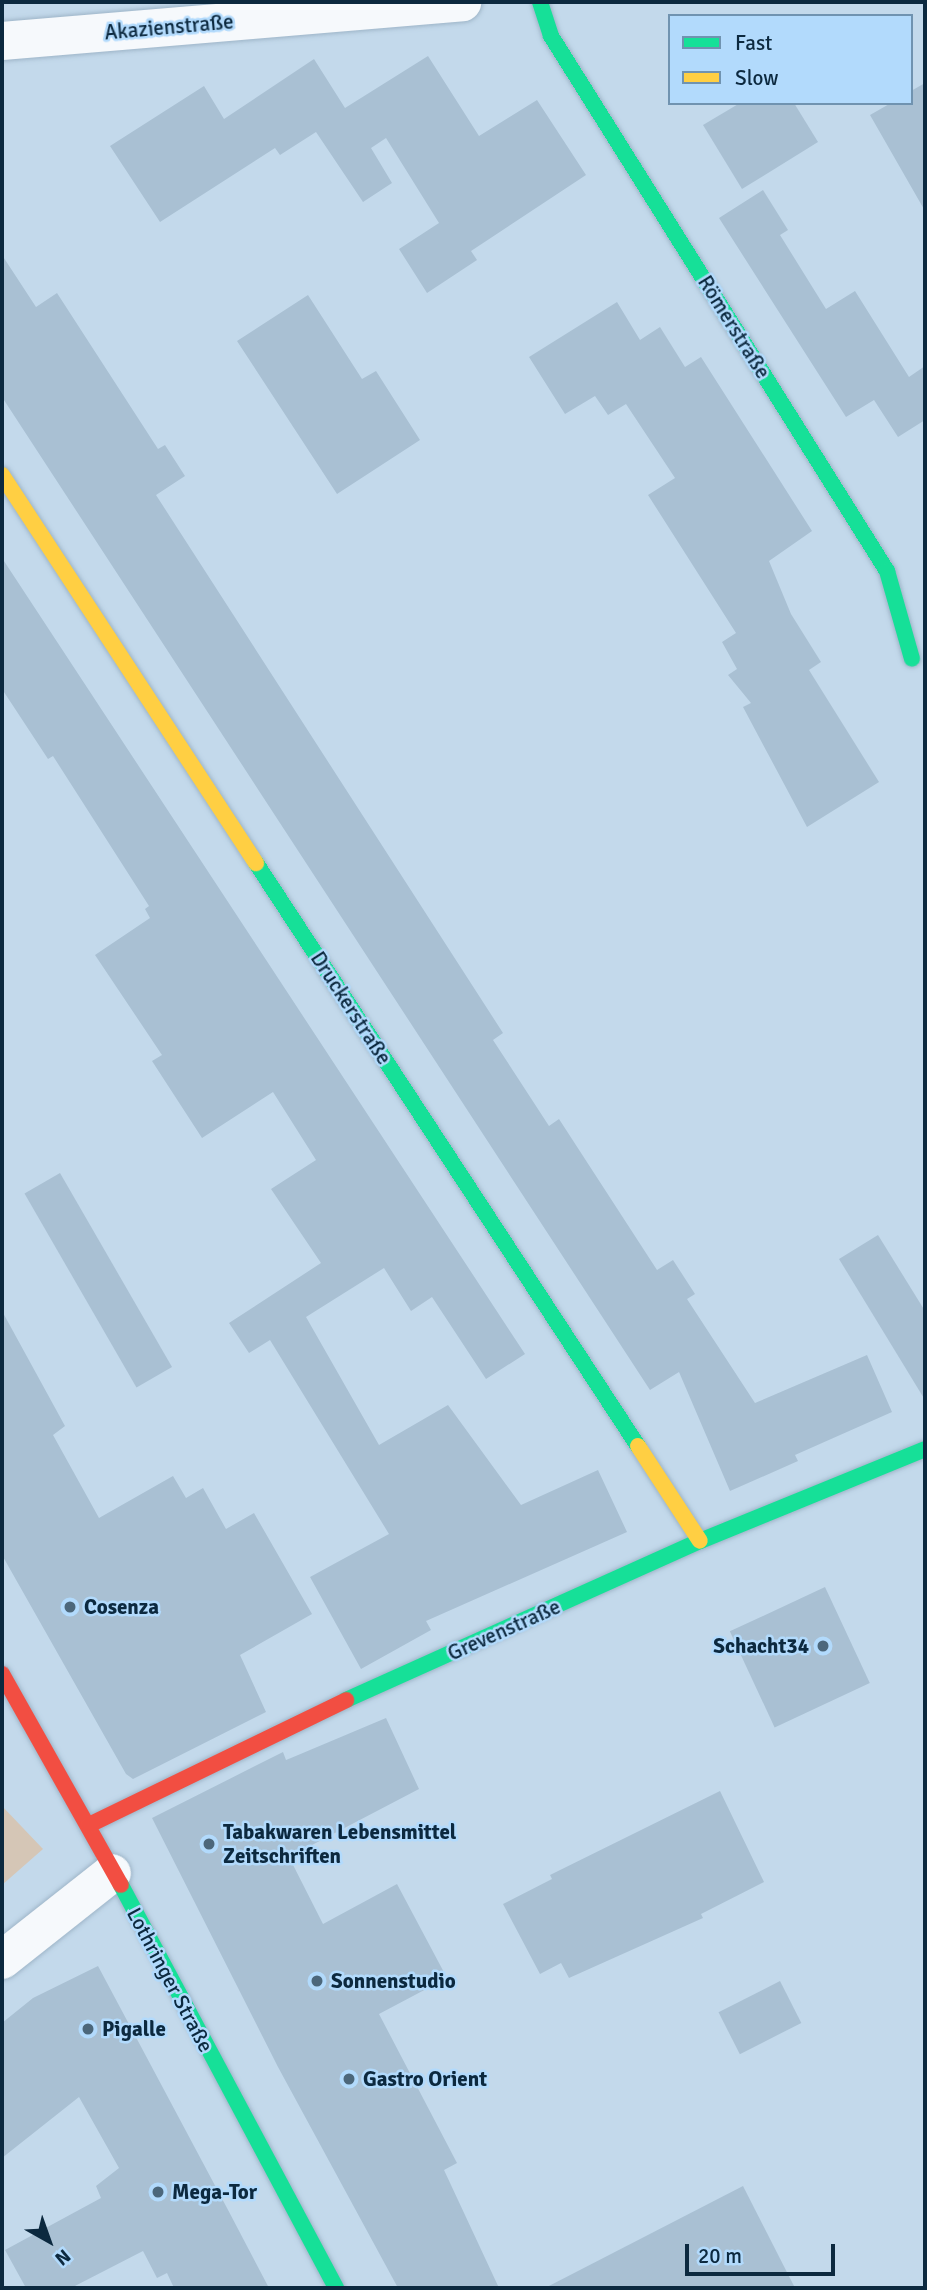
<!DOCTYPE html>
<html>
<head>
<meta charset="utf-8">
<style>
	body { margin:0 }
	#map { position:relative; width:927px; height:2290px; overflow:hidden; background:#c3d9eb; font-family:Signika,sans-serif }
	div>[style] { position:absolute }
	.green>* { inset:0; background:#d5c6b6 }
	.building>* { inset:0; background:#a9c0d3; transform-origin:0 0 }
	.roads { filter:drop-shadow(0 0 2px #9eb5c8) drop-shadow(0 0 2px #9eb5c8) }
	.street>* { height:38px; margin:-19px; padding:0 19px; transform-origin:19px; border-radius:19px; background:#f6f9fc }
	.fast>* { height:16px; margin:-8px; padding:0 8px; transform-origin:8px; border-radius:8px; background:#16e098 }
	.slow>* { height:16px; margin:-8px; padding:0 8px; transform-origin:8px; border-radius:8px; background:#ffcf43 }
	.jam>* { height:16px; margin:-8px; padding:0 8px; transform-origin:8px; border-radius:8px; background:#f24e42 }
	.dots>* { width:19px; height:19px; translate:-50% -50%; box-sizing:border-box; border:4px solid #b2dafc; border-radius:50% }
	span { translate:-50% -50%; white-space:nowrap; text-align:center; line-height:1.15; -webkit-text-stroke:5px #b2dafc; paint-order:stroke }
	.street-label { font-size:21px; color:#0c293f }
	.poi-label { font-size:21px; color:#0c293f; font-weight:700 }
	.left { translate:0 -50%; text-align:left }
	.right { translate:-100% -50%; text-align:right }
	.frame { position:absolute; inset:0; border:4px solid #0c293f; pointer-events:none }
	.legend { position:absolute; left:668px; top:14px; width:245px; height:91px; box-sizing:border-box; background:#b2dafc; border:2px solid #7093b0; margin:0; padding:9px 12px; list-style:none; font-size:21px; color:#0c293f }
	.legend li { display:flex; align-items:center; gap:14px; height:35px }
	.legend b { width:35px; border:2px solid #7093b0 }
	.north { position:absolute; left:14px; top:2206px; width:70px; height:70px; -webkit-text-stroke:5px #b2dafc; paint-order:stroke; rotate:140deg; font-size:19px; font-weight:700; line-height:28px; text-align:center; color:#0c293f }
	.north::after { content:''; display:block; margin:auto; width:24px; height:32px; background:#0c293f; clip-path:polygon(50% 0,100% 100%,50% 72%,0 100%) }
	.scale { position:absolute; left:685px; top:2244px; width:150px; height:32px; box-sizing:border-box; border:4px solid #0c293f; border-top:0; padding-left:9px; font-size:21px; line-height:24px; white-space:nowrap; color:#0c293f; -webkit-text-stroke:5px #b2dafc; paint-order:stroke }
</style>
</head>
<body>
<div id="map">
	<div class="green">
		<i style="clip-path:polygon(2px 1806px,43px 1849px,2px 1885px)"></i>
	</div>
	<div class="building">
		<i style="clip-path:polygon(428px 56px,479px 136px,537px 100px,586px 175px,471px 251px,477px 260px,427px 293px,399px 249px,439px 223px,386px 138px,371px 148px,392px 183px,363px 202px,316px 132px,280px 155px,275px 148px,160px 222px,110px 146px,204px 86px,224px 119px,314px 59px,345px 108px)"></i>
		<i style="clip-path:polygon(925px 83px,925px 211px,870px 115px,891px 103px,911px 103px,911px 91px)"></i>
		<i style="clip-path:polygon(740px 103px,794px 103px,818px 142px,742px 189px,703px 125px)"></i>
		<i style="clip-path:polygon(763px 190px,788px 230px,780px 235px,826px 309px,855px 291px,909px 377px,925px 366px,925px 420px,898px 437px,874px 400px,846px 417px,719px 218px)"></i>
		<i style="clip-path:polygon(2px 255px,36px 307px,57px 293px,158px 449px,165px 445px,185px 476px,156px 495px,503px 1033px,493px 1040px,549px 1126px,559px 1119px,657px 1270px,673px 1260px,695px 1294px,687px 1299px,755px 1403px,867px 1355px,892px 1412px,795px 1455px,798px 1461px,730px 1491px,679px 1372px,650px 1390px,2px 397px)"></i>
		<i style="clip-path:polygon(308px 295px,362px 379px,376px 371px,420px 440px,337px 494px,237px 341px)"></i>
		<i style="clip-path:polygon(617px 302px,640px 340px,660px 327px,685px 367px,701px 357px,812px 531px,769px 561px,791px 614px,821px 662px,809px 670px,879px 782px,807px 827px,743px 707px,751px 703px,728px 675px,737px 669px,722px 642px,736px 633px,648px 495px,675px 478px,626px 404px,608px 415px,595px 396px,565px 414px,529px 357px)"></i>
		<i style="clip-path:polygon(2px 558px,525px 1354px,486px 1379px,432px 1297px,411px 1311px,384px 1268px,306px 1317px,379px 1445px,448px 1405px,521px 1505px,598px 1470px,627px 1532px,426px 1621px,431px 1630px,361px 1669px,310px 1577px,389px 1534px,270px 1340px,249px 1353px,229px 1323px,321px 1263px,271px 1189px,316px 1160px,273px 1092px,202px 1138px,152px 1061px,162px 1055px,95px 955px,150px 918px,145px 909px,149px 906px,53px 756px,48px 759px,2px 689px)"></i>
		<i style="left:60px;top:1173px;width:224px;height:41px;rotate:60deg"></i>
		<i style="clip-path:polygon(878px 1235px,925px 1311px,925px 1400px,839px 1259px)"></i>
		<i style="clip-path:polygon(2px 1311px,65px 1426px,53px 1435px,99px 1518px,173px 1476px,186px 1498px,203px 1488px,226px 1529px,254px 1513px,312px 1614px,240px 1655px,266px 1712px,133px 1779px,126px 1774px,2px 1555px)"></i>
		<i style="left:825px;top:1587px;width:106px;height:105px;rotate:65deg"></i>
		<i style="clip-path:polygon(386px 1718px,419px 1789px,289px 1857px,323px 1924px,397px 1884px,447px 1978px,379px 2014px,457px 2163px,444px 2170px,499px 2288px,398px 2288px,278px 2067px,152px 1818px,283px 1752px,286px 1760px,291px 1758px)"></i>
		<i style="clip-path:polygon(720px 1791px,764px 1882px,701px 1914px,703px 1918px,569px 1978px,561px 1963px,540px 1974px,503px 1904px,552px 1879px,550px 1875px)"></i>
		<i style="clip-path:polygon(98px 1966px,227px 2208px,269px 2288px,174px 2288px,167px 2273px,157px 2278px,143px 2251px,71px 2288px,26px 2288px,5px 2250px,101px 2198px,96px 2186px,119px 2168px,79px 2097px,2px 2158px,2px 2023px,33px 1998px)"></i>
		<i style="left:780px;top:1981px;width:47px;height:69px;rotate:63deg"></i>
		<i style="clip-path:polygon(743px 2186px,795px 2288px,545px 2288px)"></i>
	</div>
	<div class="roads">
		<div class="street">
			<i style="left:2px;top:41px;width:462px;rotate:-4.8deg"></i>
			<i style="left:2px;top:1960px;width:140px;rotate:-38.3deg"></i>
		</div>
		<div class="fast">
			<i style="left:540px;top:2px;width:36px;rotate:72deg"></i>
			<i style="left:551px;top:36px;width:632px;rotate:57.87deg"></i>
			<i style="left:887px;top:571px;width:91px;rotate:74.1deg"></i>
			<i style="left:256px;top:863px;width:697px;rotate:56.77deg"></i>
			<i style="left:346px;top:1700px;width:388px;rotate:-24.2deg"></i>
			<i style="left:700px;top:1541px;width:243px;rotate:-22.2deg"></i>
			<i style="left:121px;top:1885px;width:457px;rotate:61.9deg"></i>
		</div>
		<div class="slow">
			<i style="left:2px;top:475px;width:464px;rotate:56.8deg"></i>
			<i style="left:638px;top:1446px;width:113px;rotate:56.9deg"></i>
		</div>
		<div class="jam">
			<i style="left:2px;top:1674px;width:242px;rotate:60.6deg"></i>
			<i style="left:89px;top:1825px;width:286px;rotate:-25.9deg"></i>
		</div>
	</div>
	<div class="dots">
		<i style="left:70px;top:1607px;background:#4c677b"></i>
		<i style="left:823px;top:1646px;background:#4c677b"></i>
		<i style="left:209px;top:1844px;background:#4c677b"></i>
		<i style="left:317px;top:1981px;background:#4c677b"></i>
		<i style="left:88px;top:2029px;background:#4c677b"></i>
		<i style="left:349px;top:2079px;background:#4c677b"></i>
		<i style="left:158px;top:2192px;background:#4c677b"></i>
	</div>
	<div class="street-label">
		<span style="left:169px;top:27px;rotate:-5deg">Akazienstraße</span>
		<span style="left:734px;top:327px;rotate:58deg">Römerstraße</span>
		<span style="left:351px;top:1008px;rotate:57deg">Druckerstraße</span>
		<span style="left:504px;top:1630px;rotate:-24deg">Grevenstraße</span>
		<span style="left:170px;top:1980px;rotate:62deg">Lothringer Straße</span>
	</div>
	<div class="poi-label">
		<span class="left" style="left:84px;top:1607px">Cosenza</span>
		<span class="right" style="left:809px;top:1646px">Schacht34</span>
		<span class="left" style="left:223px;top:1844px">Tabakwaren Lebensmittel<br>Zeitschriften</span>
		<span class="left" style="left:331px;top:1981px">Sonnenstudio</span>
		<span class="left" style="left:102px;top:2029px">Pigalle</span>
		<span class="left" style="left:363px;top:2079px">Gastro Orient</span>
		<span class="left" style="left:172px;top:2192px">Mega-Tor</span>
	</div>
	<div class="frame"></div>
	<ul class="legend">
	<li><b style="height:9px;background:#16e098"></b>Fast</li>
	<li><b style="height:9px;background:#ffcf43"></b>Slow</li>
	</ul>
	<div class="north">N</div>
	<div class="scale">20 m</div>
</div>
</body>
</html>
